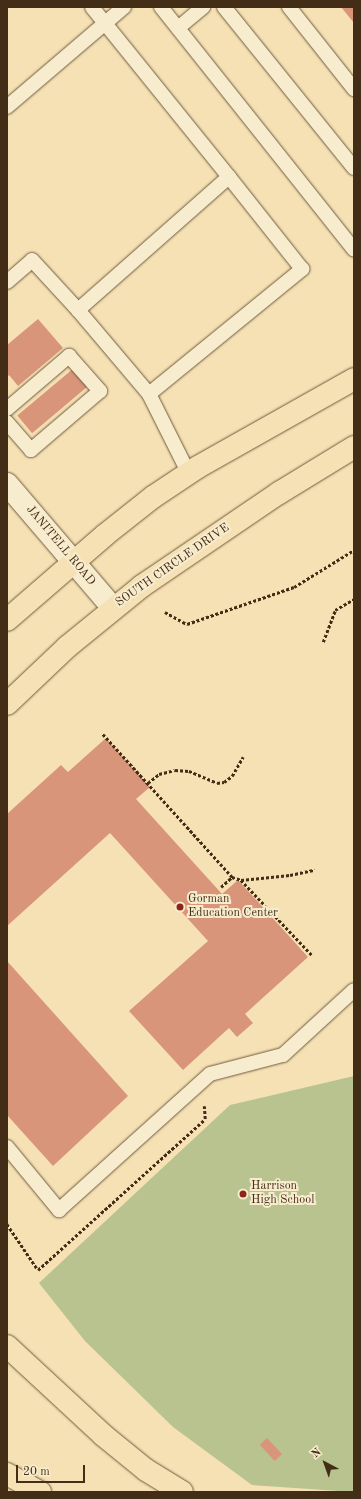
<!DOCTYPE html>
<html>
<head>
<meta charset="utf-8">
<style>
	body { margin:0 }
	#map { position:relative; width:361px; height:1499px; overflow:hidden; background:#f5e1b4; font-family:"Old Standard TT",serif }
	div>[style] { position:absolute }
	.green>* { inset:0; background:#b8c38f }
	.building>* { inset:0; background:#d9957a; transform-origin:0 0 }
	.path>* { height:2.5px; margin-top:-1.25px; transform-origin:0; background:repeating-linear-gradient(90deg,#442d16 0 3px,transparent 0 5px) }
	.roads { filter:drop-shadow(0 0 1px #705a3e) drop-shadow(0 0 1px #705a3e) }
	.service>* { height:14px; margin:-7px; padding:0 7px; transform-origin:7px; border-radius:7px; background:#f8ecce }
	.tertiary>* { height:22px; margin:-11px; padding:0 11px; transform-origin:11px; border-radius:11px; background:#f8ecce }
	.primary>* { height:22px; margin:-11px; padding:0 11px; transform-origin:11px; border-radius:11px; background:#f5e1b4 }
	.motorway>* { height:22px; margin:-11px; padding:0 11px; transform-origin:11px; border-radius:11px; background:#f5e1b4 }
	.dots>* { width:11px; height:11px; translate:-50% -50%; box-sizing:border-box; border:2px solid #f8ecce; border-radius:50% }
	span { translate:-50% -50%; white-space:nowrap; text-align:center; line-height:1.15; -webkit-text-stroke:4px #f8ecce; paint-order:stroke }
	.street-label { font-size:12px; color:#442d16 }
	.poi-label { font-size:12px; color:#442d16 }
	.left { translate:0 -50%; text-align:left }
	.frame { position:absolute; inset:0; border:8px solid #442d16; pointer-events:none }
	.north { position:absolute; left:305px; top:1443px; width:40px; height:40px; -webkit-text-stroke:3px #f8ecce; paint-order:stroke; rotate:319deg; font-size:11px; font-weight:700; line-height:16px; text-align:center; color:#442d16 }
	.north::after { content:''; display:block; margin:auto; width:14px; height:18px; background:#442d16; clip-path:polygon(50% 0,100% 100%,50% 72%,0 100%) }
	.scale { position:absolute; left:16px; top:1465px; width:69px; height:18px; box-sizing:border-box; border:2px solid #442d16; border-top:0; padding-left:5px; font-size:12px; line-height:14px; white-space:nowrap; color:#442d16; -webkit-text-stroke:3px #f8ecce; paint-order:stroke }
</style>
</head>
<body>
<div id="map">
	<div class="green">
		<i style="clip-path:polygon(354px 1076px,354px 1492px,252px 1485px,173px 1427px,85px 1341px,39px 1283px,230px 1105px)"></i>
	</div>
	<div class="building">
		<i style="clip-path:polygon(341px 7px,354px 7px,354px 23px)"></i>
		<i style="clip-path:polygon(38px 319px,63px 348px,18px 386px,9px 375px,7px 377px,7px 345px)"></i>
		<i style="left:74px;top:368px;width:23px;height:74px;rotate:50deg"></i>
		<i style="clip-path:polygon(106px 738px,150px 787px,136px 799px,222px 894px,238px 880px,308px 957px,245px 1014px,253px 1023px,237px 1037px,229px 1028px,183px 1070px,129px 1011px,208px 941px,110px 833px,7px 926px,7px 814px,61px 765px,68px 772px)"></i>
		<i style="clip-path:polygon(7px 961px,128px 1096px,53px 1166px,7px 1115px)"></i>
		<i style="left:267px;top:1438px;width:22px;height:10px;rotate:47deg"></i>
	</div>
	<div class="path">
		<i style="left:165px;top:612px;width:25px;rotate:29deg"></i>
		<i style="left:187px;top:624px;width:113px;rotate:-19.1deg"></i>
		<i style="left:294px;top:587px;width:70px;rotate:-31.7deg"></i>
		<i style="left:323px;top:642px;width:34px;rotate:-69deg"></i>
		<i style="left:335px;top:610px;width:22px;rotate:-30deg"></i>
		<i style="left:103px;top:734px;width:193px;rotate:47.9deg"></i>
		<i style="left:232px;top:877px;width:9px;rotate:18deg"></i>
		<i style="left:241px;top:880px;width:103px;rotate:46.6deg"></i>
		<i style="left:148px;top:783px;width:14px;rotate:-39deg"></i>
		<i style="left:159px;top:774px;width:16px;rotate:-14deg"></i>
		<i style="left:175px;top:770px;width:14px;rotate:4deg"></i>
		<i style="left:189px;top:771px;width:30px;rotate:23deg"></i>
		<i style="left:217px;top:783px;width:7px;rotate:-8deg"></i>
		<i style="left:224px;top:782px;width:10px;rotate:-37deg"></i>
		<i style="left:232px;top:776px;width:22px;rotate:-60deg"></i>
		<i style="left:241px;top:880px;width:49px;rotate:-5.8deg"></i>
		<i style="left:290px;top:875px;width:25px;rotate:-12deg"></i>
		<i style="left:221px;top:887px;width:15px;rotate:-42deg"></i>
		<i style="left:7px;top:1224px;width:55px;rotate:56deg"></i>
		<i style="left:38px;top:1270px;width:225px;rotate:-42.1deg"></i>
		<i style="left:205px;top:1119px;width:13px;rotate:-94deg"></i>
	</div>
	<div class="roads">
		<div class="service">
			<i style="left:161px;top:7px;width:310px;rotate:51.5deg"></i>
			<i style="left:224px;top:7px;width:207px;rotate:51.1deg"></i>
			<i style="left:289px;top:7px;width:105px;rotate:51.6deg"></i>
			<i style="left:178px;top:28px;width:33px;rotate:-40deg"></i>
			<i style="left:7px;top:107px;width:154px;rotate:-40.5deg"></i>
			<i style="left:7px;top:282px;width:33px;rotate:-41deg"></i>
			<i style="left:32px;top:260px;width:68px;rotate:47.4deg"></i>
			<i style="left:78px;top:310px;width:201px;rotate:-41.4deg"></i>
			<i style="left:229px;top:177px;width:218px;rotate:-128.9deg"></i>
			<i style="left:78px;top:310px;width:110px;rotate:49.8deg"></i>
			<i style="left:149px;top:394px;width:89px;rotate:63.4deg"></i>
			<i style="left:149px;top:394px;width:198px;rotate:-39.2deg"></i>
			<i style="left:302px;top:269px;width:117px;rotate:-128.4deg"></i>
			<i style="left:7px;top:409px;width:82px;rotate:-40.5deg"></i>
			<i style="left:69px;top:356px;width:47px;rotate:48.5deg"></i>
			<i style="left:100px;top:391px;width:91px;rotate:139.5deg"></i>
			<i style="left:31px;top:450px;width:37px;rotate:-131deg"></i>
			<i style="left:7px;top:1147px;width:82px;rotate:50.5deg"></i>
			<i style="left:59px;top:1210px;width:203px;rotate:-42deg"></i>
			<i style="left:210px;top:1074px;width:75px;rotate:-14.6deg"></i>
			<i style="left:283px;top:1055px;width:96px;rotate:-42.5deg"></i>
		</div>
		<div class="tertiary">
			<i style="left:7px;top:484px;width:163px;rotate:49.5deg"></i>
		</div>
		<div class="primary">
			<i style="left:7px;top:620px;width:130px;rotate:-40.9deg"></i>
			<i style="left:105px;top:535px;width:61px;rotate:-38.4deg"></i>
			<i style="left:153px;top:497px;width:54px;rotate:-33.7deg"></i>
			<i style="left:198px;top:467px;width:179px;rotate:-29.4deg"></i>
			<i style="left:7px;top:704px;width:83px;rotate:-43.5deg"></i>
			<i style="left:67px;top:647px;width:97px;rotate:-39.1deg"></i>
			<i style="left:142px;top:586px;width:166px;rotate:-34.2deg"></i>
			<i style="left:279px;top:493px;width:88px;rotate:-31.5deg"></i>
		</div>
		<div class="motorway">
			<i style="left:7px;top:1346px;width:131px;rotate:42.8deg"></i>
			<i style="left:103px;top:1435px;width:55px;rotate:39.1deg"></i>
			<i style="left:146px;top:1470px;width:42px;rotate:31.4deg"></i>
			<i style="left:7px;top:1474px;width:38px;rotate:29deg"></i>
		</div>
	</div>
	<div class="dots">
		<i style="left:180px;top:907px;background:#8f2418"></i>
		<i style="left:243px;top:1194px;background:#8f2418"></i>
	</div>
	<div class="street-label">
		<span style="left:60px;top:546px;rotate:50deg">JANITELL ROAD</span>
		<span style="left:173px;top:566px;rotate:-35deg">SOUTH CIRCLE DRIVE</span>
	</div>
	<div class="poi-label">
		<span class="left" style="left:188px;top:907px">Gorman<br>Education Center</span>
		<span class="left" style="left:251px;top:1194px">Harrison<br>High School</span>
	</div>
	<div class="frame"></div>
	<div class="north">N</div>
	<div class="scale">20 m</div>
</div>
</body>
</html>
